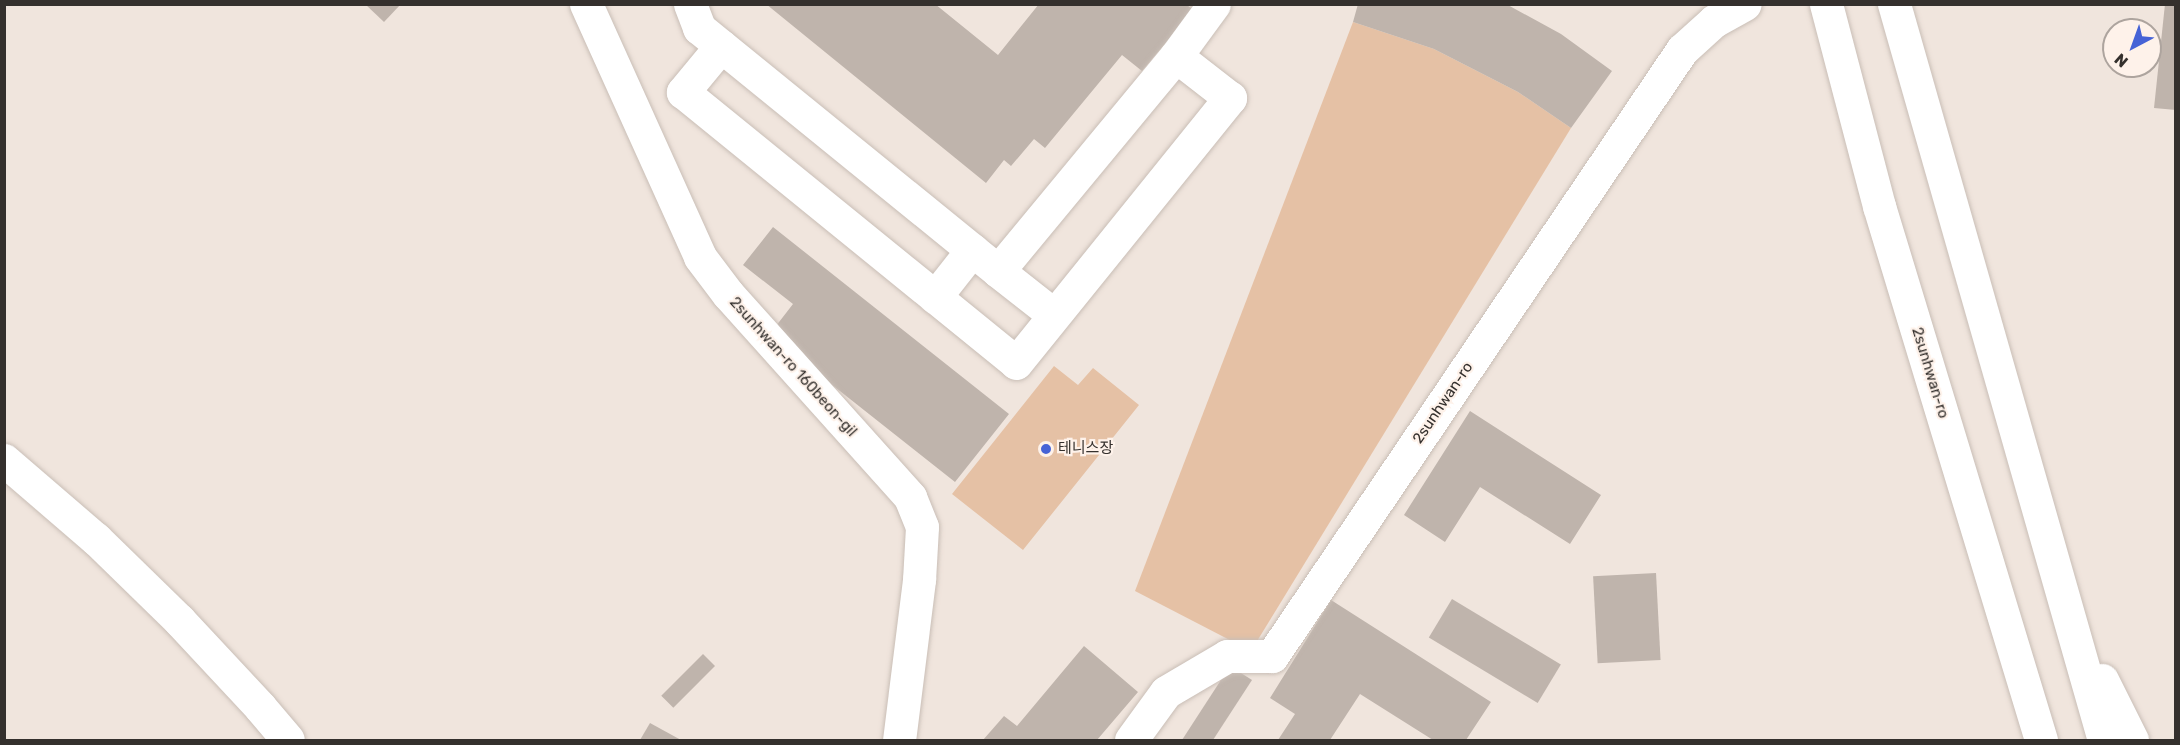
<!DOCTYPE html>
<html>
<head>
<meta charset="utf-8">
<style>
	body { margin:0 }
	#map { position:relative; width:2180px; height:745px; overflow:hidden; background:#f0e5dd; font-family:Rubik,"Noto Sans KR",sans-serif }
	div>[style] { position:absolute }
	.green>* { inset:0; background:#e5c1a5 }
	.building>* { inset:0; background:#bfb4ac; transform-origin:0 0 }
	.roads { filter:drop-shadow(0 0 2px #c9beb6) drop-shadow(0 0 2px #c9beb6) }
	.minor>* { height:33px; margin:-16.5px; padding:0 16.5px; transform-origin:16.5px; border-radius:16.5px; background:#fff }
	.dots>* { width:16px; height:16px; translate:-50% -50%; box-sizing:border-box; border:3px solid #fef2ea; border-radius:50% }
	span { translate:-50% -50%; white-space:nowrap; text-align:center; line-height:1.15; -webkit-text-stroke:4.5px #fef2ea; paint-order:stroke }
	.street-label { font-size:15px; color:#34302d }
	.poi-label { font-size:15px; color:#34302d }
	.left { translate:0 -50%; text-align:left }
	.frame { position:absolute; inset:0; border:6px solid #34302d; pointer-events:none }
	.north { position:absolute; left:2102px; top:18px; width:60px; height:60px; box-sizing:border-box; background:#fef2ea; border:2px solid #ada49e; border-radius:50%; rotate:221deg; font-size:16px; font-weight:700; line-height:24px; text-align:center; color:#34302d }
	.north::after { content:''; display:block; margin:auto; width:21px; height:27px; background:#4663d6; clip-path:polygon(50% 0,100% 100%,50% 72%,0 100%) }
</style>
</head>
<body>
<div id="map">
	<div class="green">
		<i style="clip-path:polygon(1353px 22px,1434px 49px,1518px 92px,1571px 128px,1251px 651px,1135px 591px)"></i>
		<i style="clip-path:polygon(1054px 366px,1078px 385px,1093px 368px,1139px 405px,1023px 550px,952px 494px)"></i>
	</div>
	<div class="building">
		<i style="clip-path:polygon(365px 4px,401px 4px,384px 22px)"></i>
		<i style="clip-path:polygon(766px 4px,935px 4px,998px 55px,1039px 4px,1186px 4px,1193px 10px,1142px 71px,1122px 55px,1045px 148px,1034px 139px,1011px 166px,1004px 160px,986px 183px)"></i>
		<i style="clip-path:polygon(1358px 4px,1506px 4px,1561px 34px,1612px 71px,1571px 128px,1518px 92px,1434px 49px,1353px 22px)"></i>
		<i style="clip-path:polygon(2165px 4px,2176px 4px,2176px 110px,2154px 108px)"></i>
		<i style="clip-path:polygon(773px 227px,1009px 414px,955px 482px,769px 335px,793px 304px,743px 265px)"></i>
		<i style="clip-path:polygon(1470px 411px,1601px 495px,1570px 544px,1480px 487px,1445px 542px,1404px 515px)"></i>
		<i style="left:1656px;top:573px;width:87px;height:63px;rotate:87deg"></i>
		<i style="left:1452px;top:599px;width:127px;height:45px;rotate:31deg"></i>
		<i style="clip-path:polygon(1331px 600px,1491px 702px,1466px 740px,1433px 740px,1360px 694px,1330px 740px,1278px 740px,1295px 714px,1270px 698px)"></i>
		<i style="clip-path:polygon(1084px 646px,1138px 692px,1097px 740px,983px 740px,1004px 716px,1017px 726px)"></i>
		<i style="left:703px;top:654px;width:17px;height:59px;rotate:45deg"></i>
		<i style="clip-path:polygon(1230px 666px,1252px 680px,1213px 740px,1182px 740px)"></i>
		<i style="clip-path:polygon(650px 723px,681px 740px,640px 740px)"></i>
	</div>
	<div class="roads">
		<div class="minor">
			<i style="left:586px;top:4px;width:277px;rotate:65.7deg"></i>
			<i style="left:700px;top:257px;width:46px;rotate:52.9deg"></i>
			<i style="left:728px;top:294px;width:273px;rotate:48.1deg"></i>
			<i style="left:910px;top:497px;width:32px;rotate:68deg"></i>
			<i style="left:922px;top:527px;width:53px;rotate:93.2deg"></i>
			<i style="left:919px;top:580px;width:161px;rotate:97.1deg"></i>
			<i style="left:690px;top:4px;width:26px;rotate:69deg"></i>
			<i style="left:699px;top:28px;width:385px;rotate:39.1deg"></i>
			<i style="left:998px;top:271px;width:279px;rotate:-50.4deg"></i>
			<i style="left:1176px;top:56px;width:64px;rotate:-53.8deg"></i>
			<i style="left:1826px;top:4px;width:209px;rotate:75.3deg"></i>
			<i style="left:1879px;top:206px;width:558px;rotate:73.12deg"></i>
			<i style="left:1894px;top:4px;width:765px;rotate:74.08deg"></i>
			<i style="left:721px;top:46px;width:60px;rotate:129.6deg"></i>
			<i style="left:683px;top:92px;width:429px;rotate:39.1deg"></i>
			<i style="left:1016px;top:363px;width:341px;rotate:-51.1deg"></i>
			<i style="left:1230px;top:98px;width:68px;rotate:-142.1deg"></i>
			<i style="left:998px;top:271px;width:71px;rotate:38.2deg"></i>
			<i style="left:935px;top:297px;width:60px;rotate:-51.8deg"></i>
			<i style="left:4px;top:460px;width:121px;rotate:40.7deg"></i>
			<i style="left:96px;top:539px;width:116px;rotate:44.3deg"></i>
			<i style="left:179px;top:620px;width:119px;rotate:47deg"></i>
			<i style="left:260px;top:707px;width:43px;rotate:49.7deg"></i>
			<i style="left:2102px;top:680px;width:67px;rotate:63.4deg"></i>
			<i style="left:1131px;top:740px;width:59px;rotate:-53.9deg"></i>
			<i style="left:1166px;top:692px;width:71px;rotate:-30.5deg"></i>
			<i style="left:1227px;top:656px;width:45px"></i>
			<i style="left:1272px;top:656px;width:732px;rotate:-55.92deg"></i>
			<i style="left:1682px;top:50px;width:43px;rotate:-42.2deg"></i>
			<i style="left:1714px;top:21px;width:35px;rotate:-29deg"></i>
		</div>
	</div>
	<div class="dots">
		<i style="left:1046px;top:449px;background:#4663d6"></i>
	</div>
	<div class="street-label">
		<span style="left:793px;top:367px;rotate:48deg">2sunhwan-ro 160beon-gil</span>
		<span style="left:1930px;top:373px;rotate:73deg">2sunhwan-ro</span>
		<span style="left:1443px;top:403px;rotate:-56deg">2sunhwan-ro</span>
	</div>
	<div class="poi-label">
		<span class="left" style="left:1058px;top:449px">테니스장</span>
	</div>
	<div class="frame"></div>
	<div class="north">N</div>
</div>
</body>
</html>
